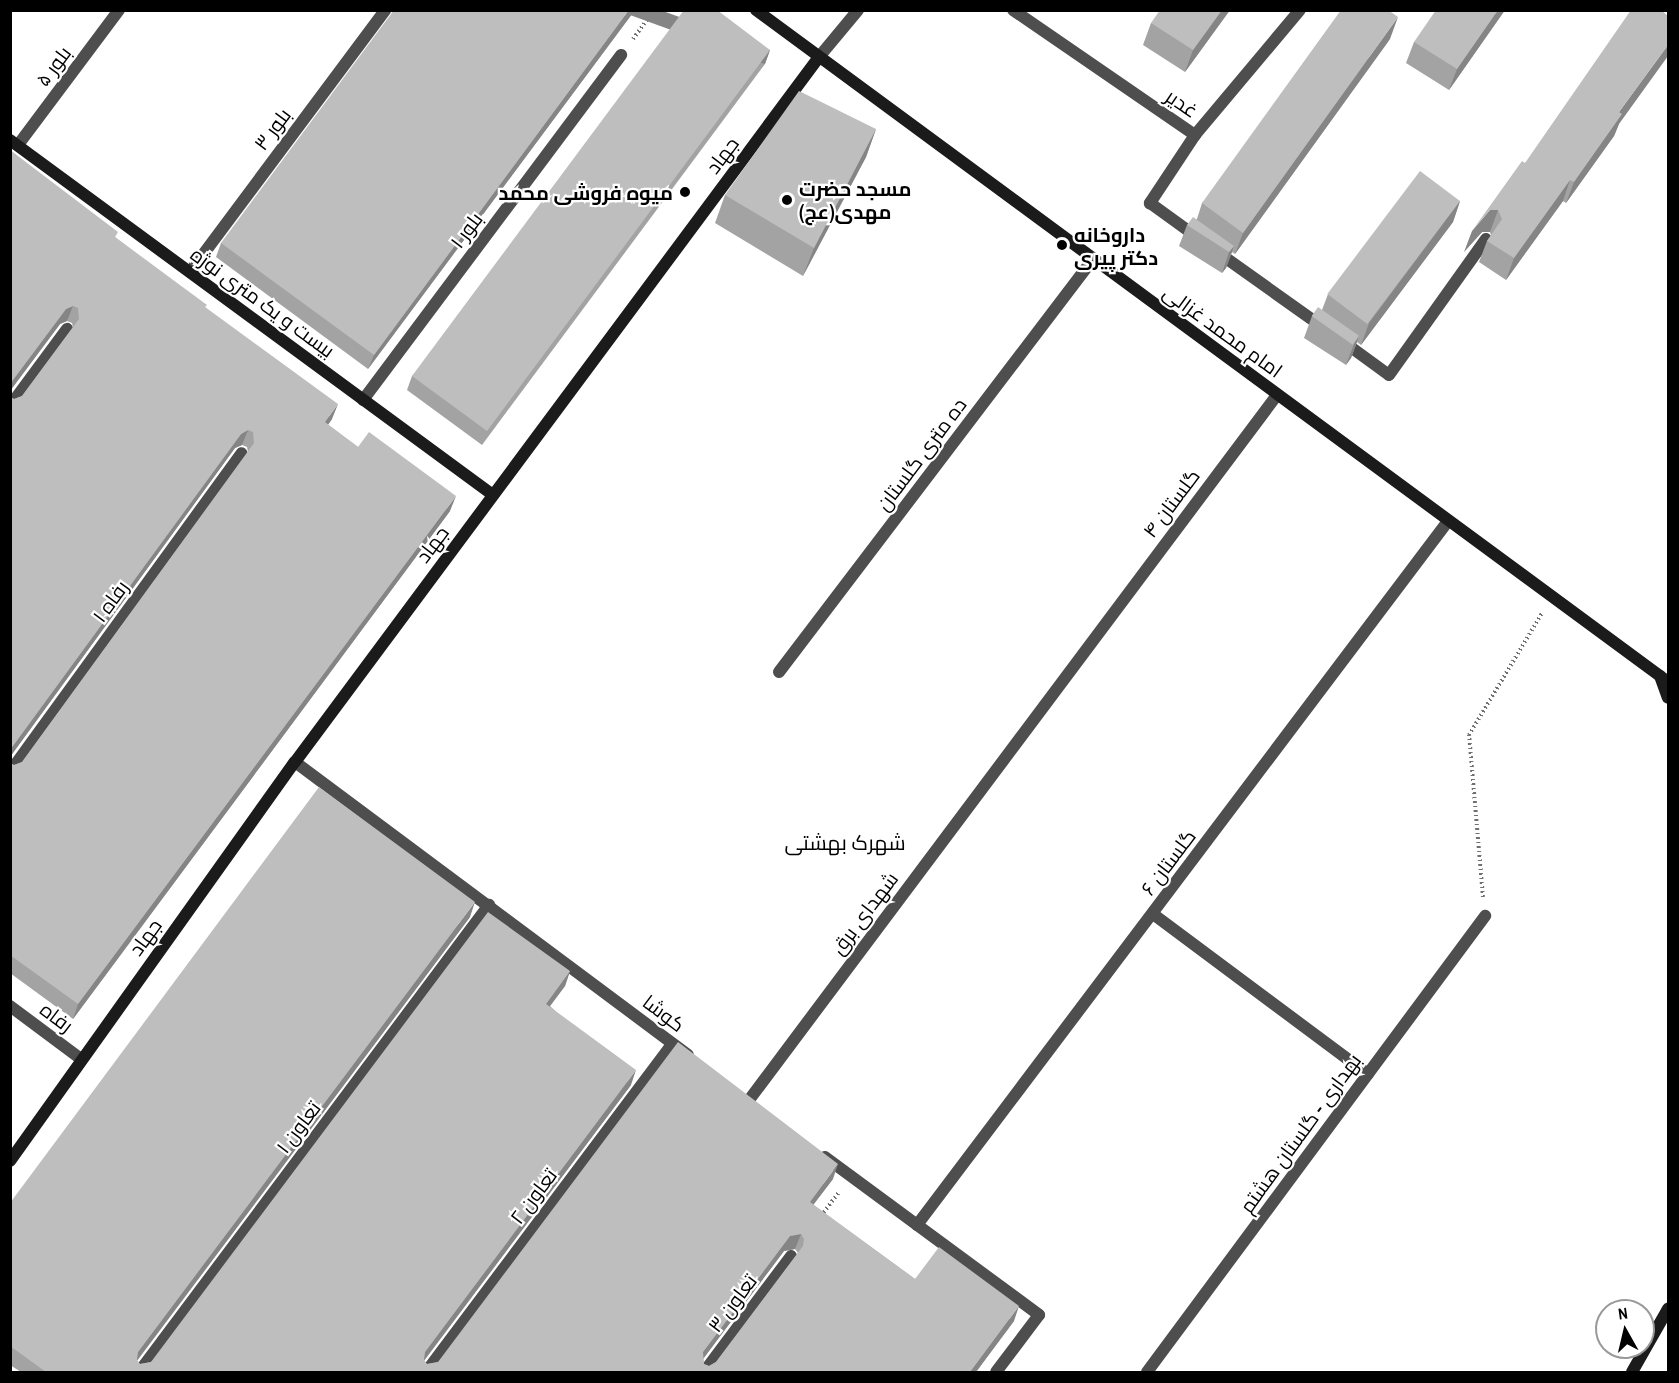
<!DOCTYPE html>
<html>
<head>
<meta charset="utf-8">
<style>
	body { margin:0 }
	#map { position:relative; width:1679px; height:1383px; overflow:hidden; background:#fff; font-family:"Archivo Narrow",Cairo,sans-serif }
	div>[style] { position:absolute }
	.path>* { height:4px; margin-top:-2px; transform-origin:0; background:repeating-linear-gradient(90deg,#707070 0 1.5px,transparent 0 4.5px) }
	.lane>* { height:12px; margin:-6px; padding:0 6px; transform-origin:6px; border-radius:6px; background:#4e4e4e }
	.street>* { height:12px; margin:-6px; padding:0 6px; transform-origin:6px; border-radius:6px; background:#4e4e4e }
	.secondary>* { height:12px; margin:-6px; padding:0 6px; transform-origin:6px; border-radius:6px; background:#1b1b1b }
	.wall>* { inset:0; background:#a3a3a3 }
	.shaded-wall>* { inset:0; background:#858585; transform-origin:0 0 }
	.building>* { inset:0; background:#bebebe; transform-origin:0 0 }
	.dots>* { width:16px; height:16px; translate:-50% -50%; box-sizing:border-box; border:3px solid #fff; border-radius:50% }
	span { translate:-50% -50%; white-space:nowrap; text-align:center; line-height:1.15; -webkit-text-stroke:4.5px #fff; paint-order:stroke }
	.street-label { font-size:20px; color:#000 }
	.poi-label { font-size:20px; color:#000; font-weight:700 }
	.left { translate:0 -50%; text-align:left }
	.right { translate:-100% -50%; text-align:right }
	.neighbourhood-label { font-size:21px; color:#000 }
	.frame { position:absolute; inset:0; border:12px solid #000; pointer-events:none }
	.north { position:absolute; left:1595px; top:1299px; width:60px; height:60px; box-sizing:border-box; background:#fff; border:2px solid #999; border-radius:50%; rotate:352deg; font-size:16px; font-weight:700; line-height:24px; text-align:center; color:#000 }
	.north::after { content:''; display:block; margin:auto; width:21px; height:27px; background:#000; clip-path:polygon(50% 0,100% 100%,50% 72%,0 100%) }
</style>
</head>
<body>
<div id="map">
	<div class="path">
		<i style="left:633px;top:39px;width:36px;rotate:-54deg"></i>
		<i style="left:1483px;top:897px;width:163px;rotate:-94.9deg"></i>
		<i style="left:1469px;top:735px;width:142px;rotate:-59.1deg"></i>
		<i style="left:821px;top:1216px;width:31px;rotate:-53deg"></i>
	</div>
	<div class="lane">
		<i style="left:1013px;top:10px;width:221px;rotate:34.5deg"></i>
		<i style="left:1195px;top:135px;width:163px;rotate:-50deg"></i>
		<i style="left:819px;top:57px;width:61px;rotate:-50.3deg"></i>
		<i style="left:1195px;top:135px;width:82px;rotate:123.5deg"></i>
		<i style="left:1150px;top:203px;width:58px;rotate:35.9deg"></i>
		<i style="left:1216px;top:251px;width:133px;rotate:35.5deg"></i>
		<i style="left:1341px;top:340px;width:59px;rotate:36.1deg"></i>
		<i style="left:1389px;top:375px;width:167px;rotate:-54.5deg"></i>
	</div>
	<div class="street">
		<i style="left:18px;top:145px;width:169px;rotate:-53.2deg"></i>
		<i style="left:190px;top:272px;width:327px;rotate:-53.3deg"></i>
		<i style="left:363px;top:400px;width:431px;rotate:-53.2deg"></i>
		<i style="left:10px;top:406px;width:96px;rotate:-53.5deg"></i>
		<i style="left:779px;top:672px;width:519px;rotate:-52.75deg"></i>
		<i style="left:295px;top:762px;width:490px;rotate:36.7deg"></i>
		<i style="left:10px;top:772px;width:394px;rotate:-54deg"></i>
		<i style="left:1153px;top:914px;width:268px;rotate:36.7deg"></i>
		<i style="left:10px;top:1006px;width:89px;rotate:36.7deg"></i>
		<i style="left:749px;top:1100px;width:881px;rotate:-53.17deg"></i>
		<i style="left:825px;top:1157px;width:266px;rotate:36.4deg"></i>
		<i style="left:1039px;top:1315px;width:71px;rotate:127deg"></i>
		<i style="left:917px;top:1225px;width:882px;rotate:-52.97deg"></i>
		<i style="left:139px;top:1372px;width:584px;rotate:-53.15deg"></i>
		<i style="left:426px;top:1372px;width:410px;rotate:-53.1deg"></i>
		<i style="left:704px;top:1372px;width:145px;rotate:-53.1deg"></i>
		<i style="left:1147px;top:1372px;width:568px;rotate:-53.45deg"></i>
	</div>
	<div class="secondary">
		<i style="left:756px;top:10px;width:1133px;rotate:36.38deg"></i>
		<i style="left:10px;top:140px;width:599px;rotate:36.32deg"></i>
		<i style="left:1660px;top:676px;width:23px;rotate:70deg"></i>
		<i style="left:10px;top:1161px;width:490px;rotate:-54.5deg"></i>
		<i style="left:295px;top:762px;width:878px;rotate:-53.38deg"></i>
		<i style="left:1632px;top:1372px;width:73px;rotate:-60.3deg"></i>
	</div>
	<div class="wall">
		<i style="clip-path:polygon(635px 10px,368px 369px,216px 257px,221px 243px)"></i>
		<i style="clip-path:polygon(1230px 10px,1185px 72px,1143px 45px,1151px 23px)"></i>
		<i style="clip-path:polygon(1505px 10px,1449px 90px,1406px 63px,1414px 42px)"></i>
		<i style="clip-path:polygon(1390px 39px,1235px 254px,1232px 252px,1226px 268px,1222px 273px,1179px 246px,1187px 225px,1197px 219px,1202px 203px)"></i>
		<i style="clip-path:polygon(770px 50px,765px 64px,482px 445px,407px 390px,412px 376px)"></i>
		<i style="clip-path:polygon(1619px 124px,1614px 136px,1566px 203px,1563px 201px,1506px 280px,1479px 262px,1487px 241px,1491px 235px,1490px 232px,1482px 232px,1464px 252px,1525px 163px)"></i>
		<i style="clip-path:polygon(876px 129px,866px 157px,803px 276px,715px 223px,725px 195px)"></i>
		<i style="clip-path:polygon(10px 150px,116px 238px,206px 308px,332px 419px,328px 425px,358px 447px,450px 511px,73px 1019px,10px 973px,10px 763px,14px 765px,22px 762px,248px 452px,247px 447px,242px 445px,235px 448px,10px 757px,10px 397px,14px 399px,22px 396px,73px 327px,72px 323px,67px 321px,60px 324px,10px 391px)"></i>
		<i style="clip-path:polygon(1460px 201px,1453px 222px,1361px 345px,1357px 342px,1351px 358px,1346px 365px,1304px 338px,1312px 316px,1322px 310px,1328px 294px)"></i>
		<i style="clip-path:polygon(evenodd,470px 917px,137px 1361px,140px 1364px,151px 1362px,570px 971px,565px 986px,550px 1006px,631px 1085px,424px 1361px,427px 1364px,438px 1362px,833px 1179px,813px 1205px,915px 1279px,1014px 1321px,976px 1372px,21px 1372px,10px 1365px,10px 1203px,470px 917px,795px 1249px,798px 1253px,716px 1362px,709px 1366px,704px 1364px,703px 1359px,784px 1251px,795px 1249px)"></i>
	</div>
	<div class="shaded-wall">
		<i style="clip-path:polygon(629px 10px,635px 10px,368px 369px,374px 355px)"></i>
		<i style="clip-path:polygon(1222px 10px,1230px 10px,1185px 72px,1193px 50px)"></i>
		<i style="clip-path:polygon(1498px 10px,1505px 10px,1449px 90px,1457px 69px)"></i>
		<i style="clip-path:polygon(1398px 17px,1390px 39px,1235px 254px,1243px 233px)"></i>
		<i style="clip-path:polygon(1668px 45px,1668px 56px,1619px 124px,1614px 136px,1566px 203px,1574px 182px,1619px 112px)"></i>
		<i style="left:770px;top:50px;width:15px;height:475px;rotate:110deg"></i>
		<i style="clip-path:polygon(876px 129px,866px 157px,803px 276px,814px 248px)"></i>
		<i style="clip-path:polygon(1570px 180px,1563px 201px,1506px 280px,1514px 258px)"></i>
		<i style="clip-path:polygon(1460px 201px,1453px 222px,1361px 345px,1369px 323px)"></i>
		<i style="clip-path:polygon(1490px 210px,1498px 210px,1490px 232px,1482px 232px,1464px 252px,1472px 231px)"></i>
		<i style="clip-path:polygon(1234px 246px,1226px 268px,1222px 273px,1229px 252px)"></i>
		<i style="clip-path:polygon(73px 306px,67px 321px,60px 324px,10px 391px,10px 384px,66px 309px)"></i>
		<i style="clip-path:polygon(1359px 336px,1351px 358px,1346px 365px,1354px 344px)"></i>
		<i style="clip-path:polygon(338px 404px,332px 419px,319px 437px,325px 422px)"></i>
		<i style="clip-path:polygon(248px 430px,242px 445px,235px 448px,10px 757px,10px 750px,241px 434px)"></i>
		<i style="clip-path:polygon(456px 496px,450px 511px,73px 1019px,78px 1004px)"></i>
		<i style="clip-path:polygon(475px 902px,470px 917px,132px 1367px,138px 1352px)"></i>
		<i style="clip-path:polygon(570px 971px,565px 986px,541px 1018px,546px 1004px)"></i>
		<i style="clip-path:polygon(636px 1070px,631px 1085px,419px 1367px,425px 1352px)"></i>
		<i style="clip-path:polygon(838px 1164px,833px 1179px,804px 1217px,810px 1202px)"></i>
		<i style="clip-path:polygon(801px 1234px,795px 1249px,784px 1251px,697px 1367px,703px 1352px,790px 1236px)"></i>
		<i style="clip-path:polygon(1019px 1306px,1014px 1321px,976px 1372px,970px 1372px)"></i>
	</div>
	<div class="building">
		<i style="clip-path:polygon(394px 10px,629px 10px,374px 355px,221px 243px)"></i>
		<i style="clip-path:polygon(684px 10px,717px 10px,770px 50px,487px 431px,412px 376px)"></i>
		<i style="clip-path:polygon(1160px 10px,1222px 10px,1193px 50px,1151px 23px)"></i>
		<i style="clip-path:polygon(1341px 10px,1388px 10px,1398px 17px,1243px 233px,1202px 203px)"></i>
		<i style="clip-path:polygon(1436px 10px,1498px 10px,1457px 69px,1414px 42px)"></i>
		<i style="clip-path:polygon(1631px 10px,1661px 10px,1668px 16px,1668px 45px,1619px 112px,1622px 114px,1574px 182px,1570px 180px,1514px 258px,1487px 241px,1502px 219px,1498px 210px,1490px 210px,1472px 231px,1522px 161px,1525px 163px)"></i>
		<i style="clip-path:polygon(799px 91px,876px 129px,814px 248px,725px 195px)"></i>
		<i style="clip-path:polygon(10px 150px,118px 232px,115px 237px,207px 305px,205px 307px,338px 404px,325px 422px,358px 447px,369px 432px,456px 496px,78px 1004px,10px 955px,10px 763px,14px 765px,22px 762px,254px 443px,253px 432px,248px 430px,241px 434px,10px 750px,10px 397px,14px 399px,22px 396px,79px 319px,78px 308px,73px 306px,66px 309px,10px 384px)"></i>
		<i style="left:1420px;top:171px;width:50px;height:154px;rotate:37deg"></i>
		<i style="clip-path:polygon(1193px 217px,1234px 246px,1229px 252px,1187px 225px)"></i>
		<i style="left:1318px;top:307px;width:50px;height:11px;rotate:35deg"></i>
		<i style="clip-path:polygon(evenodd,319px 787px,475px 902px,138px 1352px,137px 1360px,140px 1364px,151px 1362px,488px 912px,570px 971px,546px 1004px,636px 1070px,425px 1352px,424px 1360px,427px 1364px,438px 1362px,678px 1042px,838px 1164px,810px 1202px,915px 1279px,939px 1247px,1019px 1306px,970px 1372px,46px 1372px,10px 1346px,10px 1203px,319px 787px,801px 1234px,804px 1239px,803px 1246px,716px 1362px,709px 1366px,704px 1364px,703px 1352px,790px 1236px,801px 1234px)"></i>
	</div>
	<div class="dots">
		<i style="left:685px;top:192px;background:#000"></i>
		<i style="left:787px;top:200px;background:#000"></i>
		<i style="left:1062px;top:245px;background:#000"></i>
	</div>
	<div class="street-label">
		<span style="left:53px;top:66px;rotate:-53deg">بلور ۵</span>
		<span style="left:1182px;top:103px;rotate:34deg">غدیر</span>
		<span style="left:272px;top:129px;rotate:-53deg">بلور ۳</span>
		<span style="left:722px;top:155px;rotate:-53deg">جهاد</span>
		<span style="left:466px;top:230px;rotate:-53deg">بلور ۱</span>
		<span style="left:263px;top:302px;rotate:36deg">بیست و یک متری نوژه</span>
		<span style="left:1223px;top:331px;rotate:36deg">امام محمد غزالی</span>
		<span style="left:921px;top:454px;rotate:-53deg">ده متری گلستان</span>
		<span style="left:1171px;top:503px;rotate:-53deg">گلستان ۴</span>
		<span style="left:432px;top:544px;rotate:-53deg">جهاد</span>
		<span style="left:110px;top:601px;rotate:-54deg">رفاه ۱</span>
		<span style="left:1168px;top:862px;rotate:-53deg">گلستان ۶</span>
		<span style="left:864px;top:913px;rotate:-53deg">شهدای برق</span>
		<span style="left:145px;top:937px;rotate:-54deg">جهاد</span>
		<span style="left:664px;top:1013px;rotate:37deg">کوشا</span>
		<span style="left:57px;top:1017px;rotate:37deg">رفاه</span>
		<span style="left:298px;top:1127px;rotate:-53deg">تعاون ۱</span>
		<span style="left:1300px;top:1133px;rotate:-54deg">بهداری - گلستان هشتم</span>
		<span style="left:533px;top:1196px;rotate:-53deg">تعاون ۲</span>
		<span style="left:732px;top:1303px;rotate:-53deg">تعاون ۳</span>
	</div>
	<div class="poi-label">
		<span class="left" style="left:799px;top:200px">مسجد حضرت<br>مهدی(عج)</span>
		<span class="right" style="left:673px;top:192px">میوه فروشی محمد</span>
		<span class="left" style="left:1074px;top:246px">داروخانه<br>دکتر پیری</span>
	</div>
	<div class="neighbourhood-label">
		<span style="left:845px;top:843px">شهرک بهشتی</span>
	</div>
	<div class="frame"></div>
	<div class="north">N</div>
</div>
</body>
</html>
